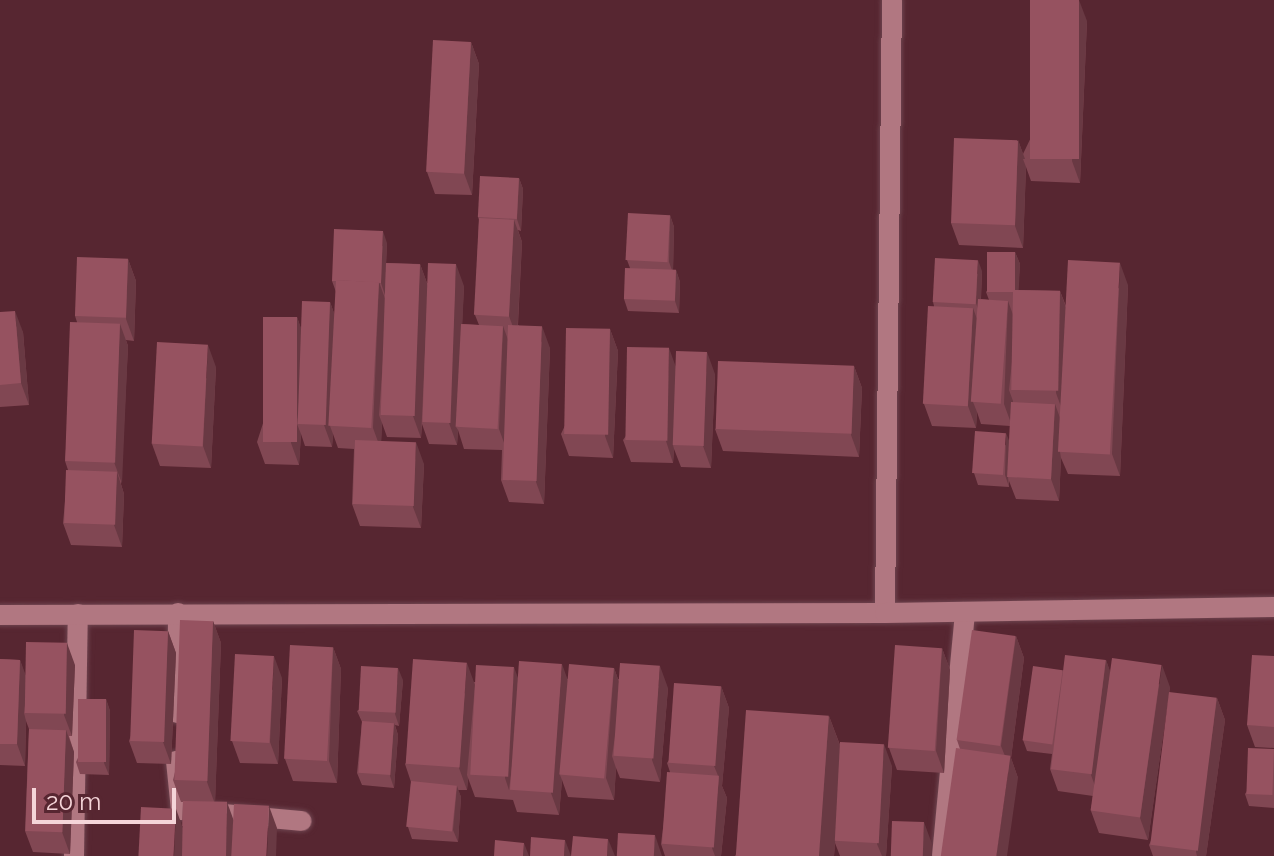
<!DOCTYPE html>
<html>
<head>
<meta charset="utf-8">
<style>
	body { margin:0 }
	#map { position:relative; width:1274px; height:856px; overflow:hidden; background:#572631; font-family:Raleway,sans-serif }
	div>[style] { position:absolute }
	.roads { filter:drop-shadow(0 0 2px #6e444f) drop-shadow(0 0 2px #6e444f) }
	.street>* { height:20px; margin:-10px; padding:0 10px; transform-origin:10px; border-radius:10px; background:#b17781 }
	.secondary>* { height:20px; margin:-10px; padding:0 10px; transform-origin:10px; border-radius:10px; background:#b17781 }
	.wall>* { inset:0; background:#814753 }
	.shaded-wall>* { inset:0; background:#693943 }
	.building>* { inset:0; background:#965260; transform-origin:0 0 }
	span { translate:-50% -50%; white-space:nowrap; text-align:center; line-height:1.15; -webkit-text-stroke:8px #572631; paint-order:stroke }
	.scale { position:absolute; left:32px; top:788px; width:144px; height:36px; box-sizing:border-box; border:4px solid #f5d5d9; border-top:0; padding-left:10px; font-size:24px; line-height:28px; white-space:nowrap; color:#f5d5d9; -webkit-text-stroke:6px #572631; paint-order:stroke }
</style>
</head>
<body>
<div id="map">
	<div class="roads">
		<div class="street">
			<i style="left:885px;top:613px;width:613px;rotate:-89.35deg"></i>
			<i style="left:177px;top:713px;width:100px;rotate:-89.4deg"></i>
			<i style="left:176px;top:761px;width:49px;rotate:84.2deg"></i>
			<i style="left:181px;top:810px;width:121px;rotate:5.2deg"></i>
			<i style="left:74px;top:856px;width:242px;rotate:-89.1deg"></i>
			<i style="left:942px;top:856px;width:245px;rotate:-84.6deg"></i>
		</div>
		<div class="secondary">
			<i style="left:0;top:615px;width:885px;rotate:-0.13deg"></i>
			<i style="left:885px;top:613px;width:389px;rotate:-0.9deg"></i>
		</div>
	</div>
	<div class="wall">
		<i style="clip-path:polygon(1087px 21px,1080px 183px,1031px 181px,1026px 167px,1023px 248px,959px 245px,951px 223px,1018px 140px,1023px 154px)"></i>
		<i style="clip-path:polygon(471px 42px,479px 64px,472px 195px,435px 194px,427px 172px)"></i>
		<i style="clip-path:polygon(519px 178px,523px 189px,521px 231px,518px 230px,522px 242px,518px 325px,550px 348px,544px 504px,509px 502px,501px 480px,502px 450px,464px 449px,458px 430px,457px 445px,429px 444px,422px 424px,421px 438px,387px 437px,382px 423px,381px 441px,424px 464px,421px 528px,360px 526px,352px 504px,354px 449px,338px 448px,333px 434px,332px 447px,305px 446px,301px 434px,299px 465px,265px 464px,257px 442px,297px 317px,301px 329px,330px 302px,335px 316px,336px 292px,332px 281px,387px 243px,386px 263px,420px 264px,427px 283px,464px 286px,462px 324px,479px 325px,475px 315px,479px 220px,478px 217px)"></i>
		<i style="clip-path:polygon(670px 215px,674px 227px,673px 270px,676px 270px,680px 282px,679px 313px,628px 311px,624px 299px,630px 268px,627px 260px)"></i>
		<i style="clip-path:polygon(1015px 252px,1020px 264px,1018px 290px,1060px 291px,1066px 306px,1128px 285px,1120px 476px,1068px 474px,1061px 458px,1059px 501px,1016px 499px,1009px 481px,1009px 487px,978px 485px,974px 473px,1010px 441px,1010px 426px,981px 424px,977px 412px,976px 428px,932px 426px,924px 404px,934px 306px,933px 302px,982px 271px,981px 299px,989px 300px,986px 292px)"></i>
		<i style="clip-path:polygon(128px 259px,136px 281px,134px 341px,126px 340px,128px 346px,121px 484px,124px 494px,122px 547px,71px 545px,63px 523px,68px 470px,65px 461px,77px 322px,75px 316px)"></i>
		<i style="clip-path:polygon(0 312px,23px 332px,29px 405px,0 407px)"></i>
		<i style="clip-path:polygon(610px 329px,618px 351px,613px 458px,569px 456px,561px 434px)"></i>
		<i style="clip-path:polygon(676px 366px,715px 374px,711px 468px,681px 467px,674px 449px,673px 463px,631px 462px,623px 440px)"></i>
		<i style="clip-path:polygon(854px 366px,862px 388px,859px 457px,723px 451px,715px 429px)"></i>
		<i style="clip-path:polygon(216px 367px,211px 468px,160px 466px,152px 444px)"></i>
		<i style="clip-path:polygon(213px 621px,221px 643px,215px 802px,233px 820px,277px 828px,182px 826px,183px 802px,181px 802px,173px 780px)"></i>
		<i style="clip-path:polygon(168px 631px,176px 653px,171px 764px,137px 763px,129px 741px)"></i>
		<i style="clip-path:polygon(1016px 636px,1024px 658px,1011px 758px,1018px 778px,960px 749px,957px 740px)"></i>
		<i style="clip-path:polygon(333px 647px,341px 669px,337px 783px,293px 781px,285px 759px)"></i>
		<i style="clip-path:polygon(942px 648px,950px 670px,944px 773px,897px 770px,889px 748px)"></i>
		<i style="clip-path:polygon(1274px 656px,1274px 748px,1255px 747px,1247px 725px)"></i>
		<i style="clip-path:polygon(0 659px,20px 660px,25px 675px,75px 665px,72px 736px,69px 736px,74px 752px,70px 854px,33px 852px,25px 831px,29px 729px,26px 721px,25px 766px,0 765px)"></i>
		<i style="clip-path:polygon(1106px 660px,1110px 672px,1170px 687px,1148px 840px,1099px 833px,1091px 811px,1093px 796px,1058px 791px,1050px 769px,1052px 754px,1027px 751px,1023px 740px,1063px 670px)"></i>
		<i style="clip-path:polygon(614px 668px,618px 679px,668px 688px,660px 782px,620px 778px,616px 768px,614px 800px,568px 797px,562px 780px,559px 815px,517px 812px,513px 800px,475px 797px,468px 778px,467px 790px,458px 790px,461px 797px,458px 842px,412px 839px,408px 827px,411px 782px,405px 764px,474px 682px,518px 678px,568px 679px)"></i>
		<i style="clip-path:polygon(282px 678px,278px 764px,240px 763px,232px 741px)"></i>
		<i style="clip-path:polygon(403px 680px,399px 726px,395px 725px,398px 735px,394px 788px,362px 785px,357px 773px,362px 722px,357px 711px)"></i>
		<i style="clip-path:polygon(721px 686px,729px 708px,722px 786px,727px 798px,721px 856px,665px 856px,661px 844px,670px 772px,667px 763px)"></i>
		<i style="clip-path:polygon(1217px 698px,1225px 720px,1206px 856px,1153px 856px,1149px 845px)"></i>
		<i style="clip-path:polygon(106px 699px,110px 711px,109px 775px,80px 774px,76px 762px)"></i>
		<i style="clip-path:polygon(829px 716px,840px 745px,892px 766px,886px 856px,840px 856px,835px 843px,834px 856px,735px 856px)"></i>
		<i style="clip-path:polygon(1274px 749px,1274px 808px,1249px 806px,1245px 794px)"></i>
	</div>
	<div class="shaded-wall">
		<i style="clip-path:polygon(1079px 0,1087px 21px,1080px 183px,1072px 161px)"></i>
		<i style="clip-path:polygon(471px 42px,479px 64px,472px 195px,464px 173px)"></i>
		<i style="clip-path:polygon(1018px 140px,1025px 159px,1023px 159px,1026px 167px,1023px 248px,1015px 226px)"></i>
		<i style="clip-path:polygon(519px 178px,523px 189px,521px 231px,517px 219px)"></i>
		<i style="clip-path:polygon(670px 215px,674px 227px,673px 273px,669px 262px)"></i>
		<i style="clip-path:polygon(514px 220px,522px 242px,517px 338px,509px 316px)"></i>
		<i style="clip-path:polygon(383px 231px,387px 243px,385px 295px,381px 283px)"></i>
		<i style="clip-path:polygon(1015px 252px,1020px 264px,1018px 305px,1013px 293px)"></i>
		<i style="clip-path:polygon(128px 259px,136px 281px,134px 341px,126px 319px)"></i>
		<i style="clip-path:polygon(978px 260px,982px 271px,980px 315px,976px 303px)"></i>
		<i style="clip-path:polygon(1120px 263px,1128px 285px,1120px 476px,1112px 454px)"></i>
		<i style="clip-path:polygon(420px 264px,428px 286px,421px 438px,413px 416px)"></i>
		<i style="clip-path:polygon(456px 264px,464px 286px,458px 427px,456px 427px,458px 430px,457px 445px,449px 423px)"></i>
		<i style="clip-path:polygon(676px 270px,680px 282px,679px 313px,675px 301px)"></i>
		<i style="clip-path:polygon(379px 282px,387px 304px,379px 415px,382px 423px,381px 450px,373px 428px)"></i>
		<i style="clip-path:polygon(1060px 291px,1068px 313px,1064px 415px,1056px 393px)"></i>
		<i style="clip-path:polygon(1008px 301px,1016px 323px,1009px 390px,1013px 401px,1012px 426px,1004px 404px)"></i>
		<i style="clip-path:polygon(330px 302px,338px 324px,330px 426px,333px 434px,332px 447px,324px 425px)"></i>
		<i style="clip-path:polygon(973px 308px,981px 330px,973px 402px,977px 412px,976px 428px,968px 406px)"></i>
		<i style="clip-path:polygon(15px 311px,23px 332px,29px 405px,21px 383px)"></i>
		<i style="clip-path:polygon(297px 317px,305px 339px,297px 424px,301px 434px,299px 465px,291px 443px)"></i>
		<i style="clip-path:polygon(120px 324px,128px 346px,122px 484px,114px 462px)"></i>
		<i style="clip-path:polygon(503px 326px,511px 348px,507px 451px,499px 429px)"></i>
		<i style="clip-path:polygon(542px 326px,550px 348px,544px 504px,536px 482px)"></i>
		<i style="clip-path:polygon(610px 329px,618px 351px,613px 458px,605px 436px)"></i>
		<i style="clip-path:polygon(208px 345px,216px 367px,211px 468px,203px 446px)"></i>
		<i style="clip-path:polygon(669px 348px,677px 370px,673px 445px,674px 449px,673px 463px,666px 441px)"></i>
		<i style="clip-path:polygon(707px 352px,715px 374px,711px 468px,703px 446px)"></i>
		<i style="clip-path:polygon(854px 366px,862px 388px,859px 457px,851px 435px)"></i>
		<i style="clip-path:polygon(1055px 404px,1063px 426px,1060px 452px,1061px 458px,1059px 501px,1051px 479px)"></i>
		<i style="clip-path:polygon(1006px 433px,1011px 445px,1008px 477px,1009px 487px,1005px 475px)"></i>
		<i style="clip-path:polygon(416px 442px,424px 464px,421px 528px,413px 507px)"></i>
		<i style="clip-path:polygon(117px 472px,124px 494px,122px 547px,114px 525px)"></i>
		<i style="clip-path:polygon(213px 621px,221px 643px,215px 804px,207px 782px)"></i>
		<i style="clip-path:polygon(168px 631px,176px 653px,171px 764px,163px 742px)"></i>
		<i style="clip-path:polygon(1016px 636px,1024px 658px,1011px 758px,1018px 778px,1007px 856px,996px 856px,1009px 766px,1001px 746px)"></i>
		<i style="clip-path:polygon(67px 643px,75px 665px,72px 736px,64px 715px)"></i>
		<i style="clip-path:polygon(333px 647px,341px 669px,337px 783px,329px 761px)"></i>
		<i style="clip-path:polygon(942px 648px,950px 670px,944px 773px,936px 751px)"></i>
		<i style="clip-path:polygon(274px 656px,282px 678px,278px 764px,270px 742px)"></i>
		<i style="clip-path:polygon(20px 660px,28px 681px,24px 713px,26px 721px,25px 766px,17px 744px)"></i>
		<i style="clip-path:polygon(1106px 660px,1114px 682px,1099px 797px,1091px 775px)"></i>
		<i style="clip-path:polygon(467px 663px,475px 685px,467px 775px,468px 778px,467px 790px,459px 768px)"></i>
		<i style="clip-path:polygon(562px 664px,570px 686px,560px 775px,562px 780px,559px 815px,551px 793px)"></i>
		<i style="clip-path:polygon(1162px 665px,1170px 687px,1148px 840px,1140px 818px)"></i>
		<i style="clip-path:polygon(660px 666px,668px 688px,660px 782px,652px 760px)"></i>
		<i style="clip-path:polygon(514px 667px,522px 689px,509px 790px,505px 778px)"></i>
		<i style="clip-path:polygon(398px 668px,403px 680px,399px 726px,395px 714px)"></i>
		<i style="clip-path:polygon(614px 668px,622px 690px,612px 756px,616px 768px,614px 800px,606px 778px)"></i>
		<i style="clip-path:polygon(721px 686px,729px 708px,722px 786px,727px 798px,721px 856px,715px 856px,712px 848px,719px 778px,714px 766px)"></i>
		<i style="clip-path:polygon(1217px 698px,1225px 720px,1206px 856px,1197px 856px,1196px 852px)"></i>
		<i style="clip-path:polygon(106px 699px,110px 711px,109px 775px,104px 763px)"></i>
		<i style="clip-path:polygon(829px 716px,842px 751px,834px 856px,818px 856px)"></i>
		<i style="clip-path:polygon(394px 723px,398px 735px,394px 788px,390px 776px)"></i>
		<i style="clip-path:polygon(66px 730px,74px 752px,70px 854px,62px 832px)"></i>
		<i style="clip-path:polygon(884px 744px,892px 766px,886px 856px,882px 856px,877px 844px)"></i>
		<i style="clip-path:polygon(457px 786px,461px 797px,458px 842px,453px 830px)"></i>
		<i style="clip-path:polygon(227px 802px,235px 824px,234px 856px,225px 856px)"></i>
		<i style="clip-path:polygon(269px 806px,277px 828px,276px 856px,267px 856px)"></i>
		<i style="clip-path:polygon(176px 809px,184px 831px,183px 856px,174px 856px)"></i>
		<i style="clip-path:polygon(924px 822px,932px 844px,931px 856px,922px 856px)"></i>
		<i style="clip-path:polygon(655px 835px,662px 856px,653px 856px)"></i>
		<i style="clip-path:polygon(608px 839px,615px 856px,607px 856px)"></i>
		<i style="clip-path:polygon(565px 840px,571px 856px,564px 856px)"></i>
		<i style="clip-path:polygon(524px 843px,529px 856px,523px 856px)"></i>
	</div>
	<div class="building">
		<i style="left:1030px;top:0;width:49px;height:159px"></i>
		<i style="left:433px;top:40px;width:38px;height:132px;rotate:3deg"></i>
		<i style="left:954px;top:138px;width:64px;height:85px;rotate:2deg"></i>
		<i style="left:480px;top:176px;width:39px;height:41px;rotate:3deg"></i>
		<i style="left:628px;top:213px;width:42px;height:47px;rotate:3deg"></i>
		<i style="left:479px;top:218px;width:35px;height:97px;rotate:3deg"></i>
		<i style="clip-path:polygon(334px 229px,383px 231px,381px 283px,336px 280px,336px 281px,332px 281px)"></i>
		<i style="left:987px;top:252px;width:28px;height:40px"></i>
		<i style="left:77px;top:257px;width:51px;height:59px;rotate:2deg"></i>
		<i style="left:935px;top:258px;width:43px;height:44px;rotate:3deg"></i>
		<i style="left:1068px;top:260px;width:52px;height:192px;rotate:3deg"></i>
		<i style="left:386px;top:263px;width:34px;height:152px;rotate:2deg"></i>
		<i style="left:428px;top:263px;width:28px;height:159px;rotate:2deg"></i>
		<i style="left:625px;top:268px;width:51px;height:31px;rotate:2deg"></i>
		<i style="left:336px;top:280px;width:43px;height:146px;rotate:3deg"></i>
		<i style="left:1013px;top:290px;width:47px;height:100px;rotate:1deg"></i>
		<i style="left:978px;top:299px;width:30px;height:103px;rotate:4deg"></i>
		<i style="left:302px;top:301px;width:28px;height:123px;rotate:2deg"></i>
		<i style="left:928px;top:306px;width:45px;height:98px;rotate:3deg"></i>
		<i style="clip-path:polygon(15px 311px,21px 383px,0 385px,0 312px)"></i>
		<i style="left:263px;top:317px;width:34px;height:125px"></i>
		<i style="left:70px;top:322px;width:50px;height:139px;rotate:2deg"></i>
		<i style="left:461px;top:324px;width:42px;height:103px;rotate:3deg"></i>
		<i style="left:508px;top:325px;width:34px;height:155px;rotate:2deg"></i>
		<i style="left:566px;top:328px;width:44px;height:106px;rotate:1deg"></i>
		<i style="left:157px;top:342px;width:51px;height:102px;rotate:3deg"></i>
		<i style="left:627px;top:347px;width:42px;height:93px;rotate:1deg"></i>
		<i style="left:676px;top:351px;width:31px;height:94px;rotate:2deg"></i>
		<i style="left:718px;top:361px;width:136px;height:68px;rotate:2deg"></i>
		<i style="left:1011px;top:402px;width:44px;height:75px;rotate:3deg"></i>
		<i style="left:975px;top:431px;width:31px;height:42px;rotate:4deg"></i>
		<i style="left:355px;top:440px;width:61px;height:64px;rotate:2deg"></i>
		<i style="left:66px;top:470px;width:51px;height:53px;rotate:2deg"></i>
		<i style="left:180px;top:620px;width:33px;height:160px;rotate:2deg"></i>
		<i style="left:134px;top:630px;width:34px;height:111px;rotate:2deg"></i>
		<i style="left:972px;top:630px;width:44px;height:111px;rotate:8deg"></i>
		<i style="left:26px;top:642px;width:41px;height:71px;rotate:1deg"></i>
		<i style="left:290px;top:645px;width:43px;height:114px;rotate:3deg"></i>
		<i style="left:895px;top:645px;width:47px;height:103px;rotate:4deg"></i>
		<i style="left:235px;top:654px;width:39px;height:87px;rotate:3deg"></i>
		<i style="left:1065px;top:655px;width:41px;height:115px;rotate:7deg"></i>
		<i style="clip-path:polygon(1252px 655px,1274px 656px,1274px 727px,1247px 725px)"></i>
		<i style="left:1112px;top:658px;width:50px;height:154px;rotate:8deg"></i>
		<i style="clip-path:polygon(0 659px,20px 660px,17px 744px,0 744px)"></i>
		<i style="left:413px;top:659px;width:54px;height:105px;rotate:4deg"></i>
		<i style="left:519px;top:661px;width:43px;height:129px;rotate:4deg"></i>
		<i style="left:620px;top:663px;width:40px;height:93px;rotate:4deg"></i>
		<i style="left:569px;top:664px;width:45px;height:111px;rotate:5deg"></i>
		<i style="left:476px;top:665px;width:38px;height:110px;rotate:3deg"></i>
		<i style="left:361px;top:666px;width:37px;height:45px;rotate:3deg"></i>
		<i style="left:1033px;top:666px;width:30px;height:75px;rotate:8deg"></i>
		<i style="left:674px;top:683px;width:47px;height:80px;rotate:4deg"></i>
		<i style="left:1169px;top:692px;width:48px;height:154px;rotate:7deg"></i>
		<i style="left:78px;top:699px;width:28px;height:63px"></i>
		<i style="left:746px;top:710px;width:83px;height:146px;rotate:4deg"></i>
		<i style="left:362px;top:721px;width:32px;height:52px;rotate:4deg"></i>
		<i style="left:29px;top:729px;width:37px;height:102px;rotate:2deg"></i>
		<i style="left:840px;top:742px;width:44px;height:99px;rotate:3deg"></i>
		<i style="left:956px;top:748px;width:55px;height:109px;rotate:8deg"></i>
		<i style="left:1248px;top:748px;width:26px;height:46px;rotate:2deg"></i>
		<i style="left:667px;top:772px;width:52px;height:72px;rotate:4deg"></i>
		<i style="left:411px;top:781px;width:46px;height:46px;rotate:6deg"></i>
		<i style="left:183px;top:801px;width:44px;height:55px;rotate:1deg"></i>
		<i style="left:234px;top:804px;width:35px;height:52px;rotate:3deg"></i>
		<i style="left:141px;top:807px;width:35px;height:49px;rotate:3deg"></i>
		<i style="left:892px;top:821px;width:32px;height:35px;rotate:2deg"></i>
		<i style="left:618px;top:833px;width:37px;height:23px;rotate:3deg"></i>
		<i style="clip-path:polygon(573px 836px,608px 839px,607px 856px,571px 856px)"></i>
		<i style="clip-path:polygon(531px 837px,565px 840px,564px 856px,530px 856px)"></i>
		<i style="clip-path:polygon(495px 840px,524px 843px,523px 856px,494px 856px)"></i>
	</div>
	<div class="scale">20 m</div>
</div>
</body>
</html>
